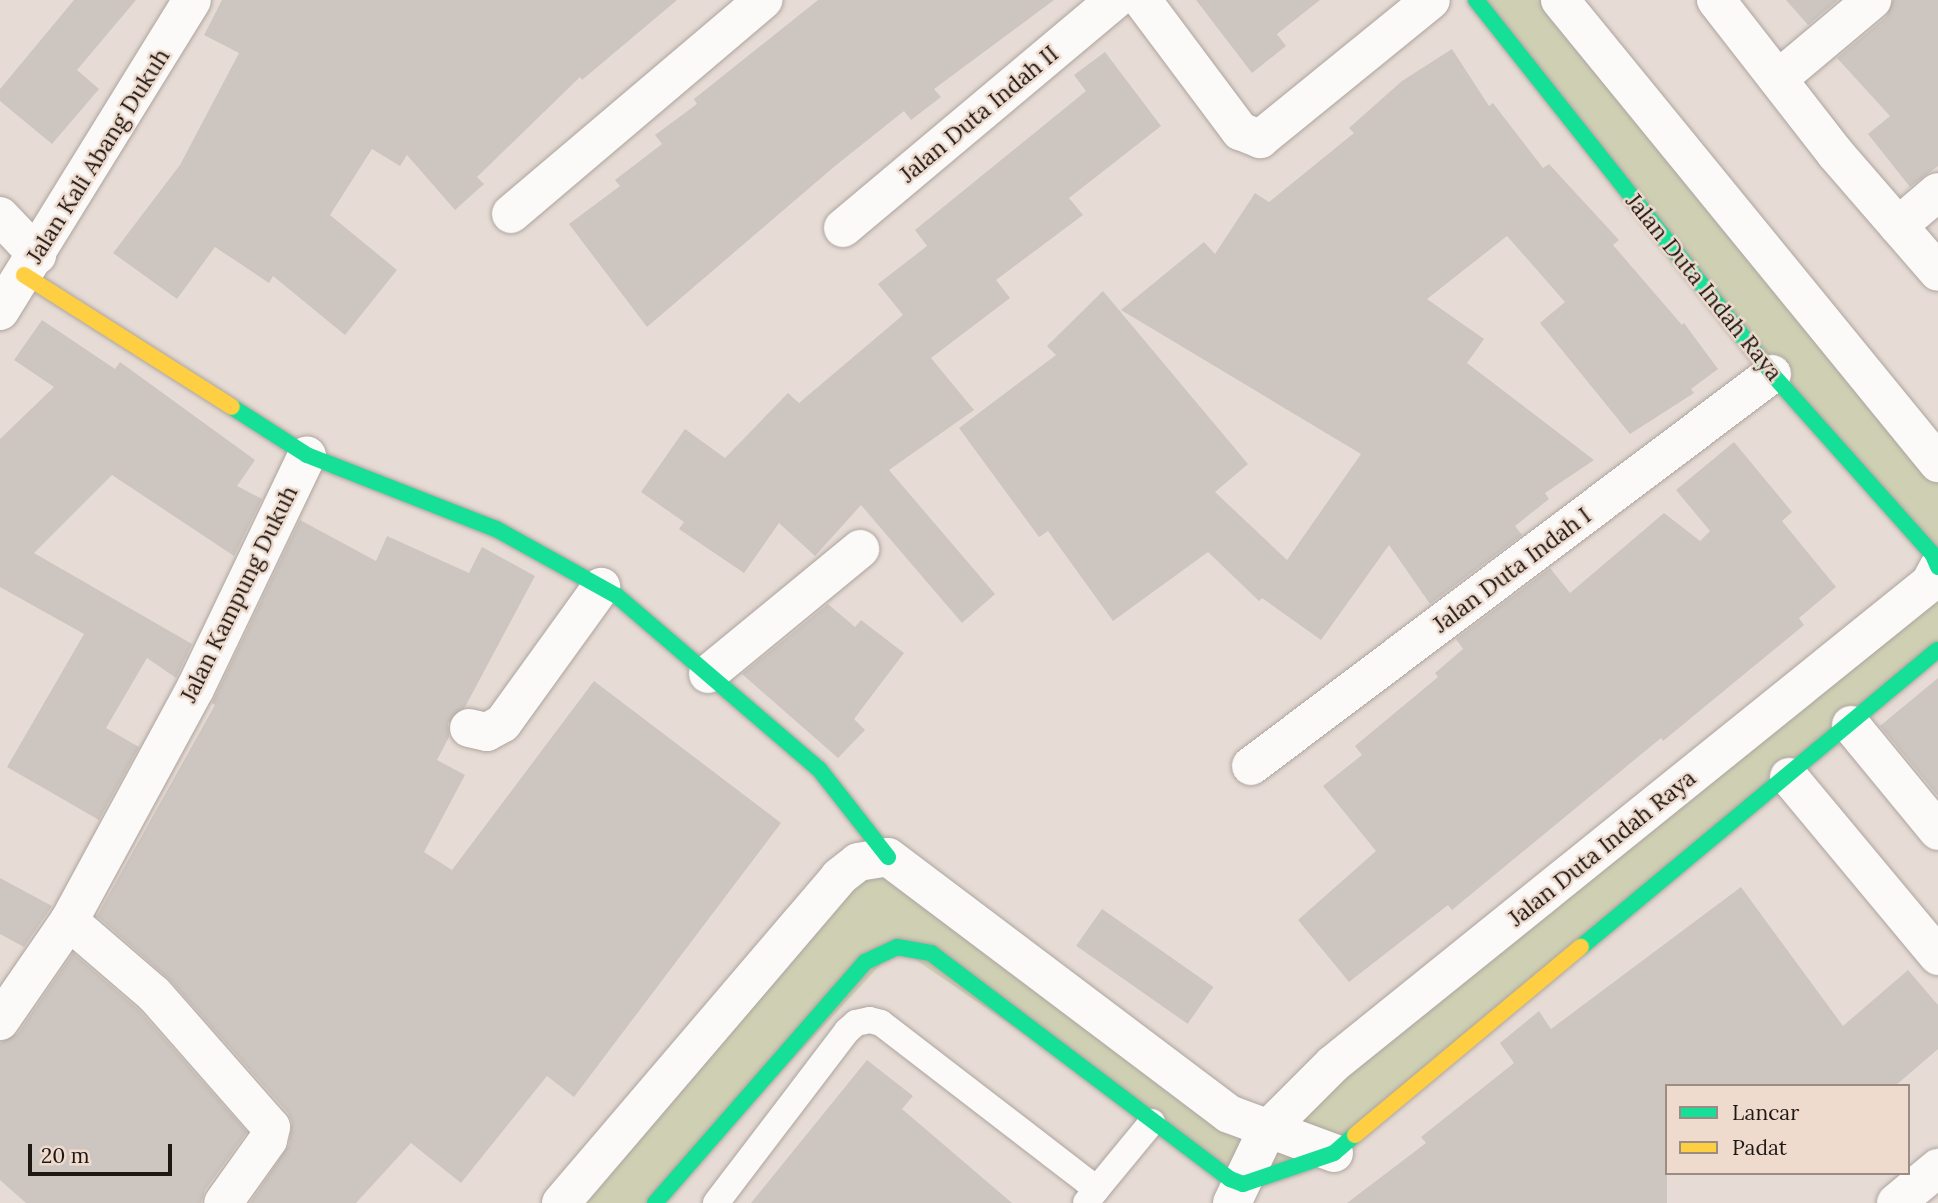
<!DOCTYPE html>
<html>
<head>
<meta charset="utf-8">
<style>
	body { margin:0 }
	#map { position:relative; width:1938px; height:1203px; overflow:hidden; background:#e7dcd5; font-family:Lora,serif }
	div>[style] { position:absolute }
	.green>* { inset:0; background:#cfd0b3 }
	.building>* { inset:0; background:#cdc5bf; transform-origin:0 0 }
	.roads { filter:drop-shadow(0 0 2px #ada49f) drop-shadow(0 0 2px #ada49f) }
	.lane>* { height:26px; margin:-13px; padding:0 13px; transform-origin:13px; border-radius:13px; background:#fbfaf9 }
	.street>* { height:38px; margin:-19px; padding:0 19px; transform-origin:19px; border-radius:19px; background:#fbfaf9 }
	.fast>* { height:16px; margin:-8px; padding:0 8px; transform-origin:8px; border-radius:8px; background:#16e098 }
	.slow>* { height:16px; margin:-8px; padding:0 8px; transform-origin:8px; border-radius:8px; background:#ffcf43 }
	span { translate:-50% -50%; white-space:nowrap; text-align:center; line-height:1.15; -webkit-text-stroke:5px #eedbce; paint-order:stroke }
	.street-label { font-size:23px; color:#1e1713 }
	.legend { position:absolute; left:1665px; top:1084px; width:245px; height:91px; box-sizing:border-box; background:#eedbce; border:2px solid #9b8d83; margin:0; padding:9px 12px; list-style:none; font-size:21px; color:#1e1713 }
	.legend li { display:flex; align-items:center; gap:14px; height:35px }
	.legend b { width:35px; border:2px solid #9b8d83 }
	.scale { position:absolute; left:28px; top:1144px; width:144px; height:32px; box-sizing:border-box; border:4px solid #1e1713; border-top:0; padding-left:9px; font-size:21px; line-height:24px; white-space:nowrap; color:#1e1713; -webkit-text-stroke:5px #eedbce; paint-order:stroke }
</style>
</head>
<body>
<div id="map">
	<div class="green">
		<i style="clip-path:polygon(1476px 0,1560px 0,1938px 463px,1938px 567px)"></i>
		<i style="clip-path:polygon(1938px 568px,1938px 649px,1334px 1153px,1243px 1184px,897px 947px,659px 1203px,561px 1203px,839px 877px,888px 857px,1246px 1123px)"></i>
	</div>
	<div class="building">
		<i style="clip-path:polygon(74px 0,136px 0,77px 70px,99px 89px,52px 144px,0 101px,0 89px)"></i>
		<i style="clip-path:polygon(222px 0,677px 0,582px 80px,580px 77px,477px 177px,484px 184px,455px 210px,407px 155px,400px 166px,372px 149px,330px 215px,397px 270px,345px 335px,273px 276px,269px 283px,215px 247px,177px 299px,113px 253px,180px 165px,239px 53px,204px 35px)"></i>
		<i style="clip-path:polygon(818px 0,1054px 0,934px 89px,941px 97px,911px 120px,904px 111px,835px 166px,647px 327px,569px 224px,620px 186px,615px 180px,662px 144px,655px 135px,697px 104px,694px 99px)"></i>
		<i style="clip-path:polygon(1196px 0,1320px 0,1277px 34px,1286px 46px,1252px 73px)"></i>
		<i style="clip-path:polygon(1786px 0,1838px 0,1808px 25px)"></i>
		<i style="clip-path:polygon(1893px 0,1938px 0,1938px 166px,1910px 187px,1868px 134px,1890px 116px,1837px 58px,1886px 17px)"></i>
		<i style="clip-path:polygon(1452px 49px,1489px 106px,1493px 103px,1543px 168px,1549px 164px,1619px 240px,1613px 245px,1682px 325px,1684px 323px,1718px 369px,1691px 389px,1694px 393px,1630px 434px,1540px 323px,1565px 302px,1507px 236px,1427px 299px,1484px 339px,1467px 363px,1594px 460px,1545px 493px,1549px 499px,1515px 526px,1522px 535px,1430px 604px,1389px 545px,1321px 640px,1262px 598px,1259px 601px,1208px 552px,1113px 621px,1048px 531px,1039px 537px,959px 428px,1056px 355px,1047px 346px,1103px 291px,1248px 464px,1215px 492px,1287px 560px,1361px 454px,1121px 310px,1204px 242px,1215px 254px,1255px 193px,1269px 202px,1354px 133px,1349px 128px,1402px 81px)"></i>
		<i style="clip-path:polygon(1105px 52px,1161px 126px,1069px 198px,1083px 215px,996px 280px,1010px 298px,931px 358px,974px 410px,889px 470px,995px 594px,962px 623px,861px 505px,815px 556px,779px 523px,744px 573px,679px 529px,684px 522px,641px 492px,685px 429px,725px 458px,788px 393px,799px 403px,903px 315px,878px 284px,927px 246px,915px 230px,1086px 91px,1074px 75px)"></i>
		<i style="clip-path:polygon(42px 320px,115px 369px,120px 362px,255px 460px,237px 486px,262px 499px,234px 556px,112px 475px,34px 553px,192px 644px,176px 678px,147px 658px,106px 728px,139px 747px,99px 820px,7px 767px,84px 634px,0 587px,0 439px,54px 387px,14px 360px)"></i>
		<i style="clip-path:polygon(1734px 442px,1792px 512px,1782px 521px,1836px 587px,1799px 618px,1804px 625px,1663px 741px,1661px 738px,1452px 910px,1448px 905px,1349px 982px,1298px 920px,1376px 851px,1323px 786px,1362px 755px,1355px 746px,1438px 677px,1435px 673px,1463px 649px,1456px 639px,1550px 568px,1570px 593px,1664px 513px,1700px 541px,1710px 531px,1676px 490px)"></i>
		<i style="clip-path:polygon(300px 520px,376px 561px,387px 536px,469px 573px,482px 547px,535px 576px,465px 707px,448px 723px,449px 737px,437px 760px,465px 775px,424px 852px,452px 870px,594px 681px,781px 823px,574px 1097px,547px 1076px,461px 1183px,411px 1143px,356px 1203px,250px 1203px,289px 1145px,292px 1122px,288px 1113px,170px 980px,97px 916px,215px 705px,212px 703px)"></i>
		<i style="clip-path:polygon(828px 604px,855px 627px,861px 620px,904px 653px,854px 719px,865px 730px,838px 758px,742px 674px)"></i>
		<i style="clip-path:polygon(1938px 678px,1938px 796px,1880px 726px)"></i>
		<i style="clip-path:polygon(0 878px,52px 906px,24px 947px,0 934px)"></i>
		<i style="clip-path:polygon(1741px 887px,1843px 1026px,1908px 970px,1938px 1005px,1938px 1049px,1895px 1086px,1667px 1086px,1667px 1203px,1347px 1203px,1426px 1143px,1421px 1137px,1514px 1063px,1500px 1043px,1539px 1011px,1551px 1029px)"></i>
		<i style="left:1102px;top:909px;width:136px;height:45px;rotate:35deg"></i>
		<i style="clip-path:polygon(73px 953px,139px 1010px,247px 1132px,205px 1190px,201px 1203px,26px 1203px,0 1180px,0 1043px,18px 1033px)"></i>
		<i style="clip-path:polygon(867px 1060px,913px 1096px,902px 1109px,1012px 1203px,751px 1203px)"></i>
	</div>
	<div class="roads">
		<div class="lane">
			<i style="left:1096px;top:1190px;width:88px;rotate:-50.5deg"></i>
			<i style="left:716px;top:1203px;width:216px;rotate:-52.7deg"></i>
			<i style="left:847px;top:1031px;width:12px;rotate:-42deg"></i>
			<i style="left:856px;top:1023px;width:14px;rotate:-12deg"></i>
			<i style="left:870px;top:1020px;width:11px;rotate:15deg"></i>
			<i style="left:881px;top:1023px;width:259px;rotate:37.6deg"></i>
			<i style="left:1086px;top:1181px;width:13px;rotate:42deg"></i>
			<i style="left:1096px;top:1190px;width:16px;rotate:128deg"></i>
		</div>
		<div class="street">
			<i style="left:1142px;top:0;width:164px;rotate:53.2deg"></i>
			<i style="left:1240px;top:131px;width:22px;rotate:22deg"></i>
			<i style="left:1260px;top:139px;width:220px;rotate:-39.1deg"></i>
			<i style="left:1560px;top:0;width:598px;rotate:50.77deg"></i>
			<i style="left:1716px;top:0;width:194px;rotate:52.1deg"></i>
			<i style="left:1835px;top:153px;width:157px;rotate:49.1deg"></i>
			<i style="left:1778px;top:79px;width:123px;rotate:-40deg"></i>
			<i style="left:511px;top:214px;width:331px;rotate:-40.3deg"></i>
			<i style="left:0;top:216px;width:54px;rotate:46.5deg"></i>
			<i style="left:1898px;top:226px;width:52px;rotate:-40.4deg"></i>
			<i style="left:843px;top:228px;width:355px;rotate:-40deg"></i>
			<i style="left:0;top:311px;width:365px;rotate:-58.3deg"></i>
			<i style="left:708px;top:674px;width:197px;rotate:-39.4deg"></i>
			<i style="left:1851px;top:725px;width:137px;rotate:50.6deg"></i>
			<i style="left:469px;top:728px;width:18px;rotate:13deg"></i>
			<i style="left:487px;top:732px;width:18px;rotate:-29deg"></i>
			<i style="left:503px;top:723px;width:168px;rotate:-54.2deg"></i>
			<i style="left:1251px;top:766px;width:652px;rotate:-36.96deg"></i>
			<i style="left:1789px;top:777px;width:233px;rotate:50.2deg"></i>
			<i style="left:69px;top:921px;width:112px;rotate:40.7deg"></i>
			<i style="left:154px;top:994px;width:177px;rotate:48.7deg"></i>
			<i style="left:271px;top:1127px;width:13px;rotate:103deg"></i>
			<i style="left:268px;top:1140px;width:77px;rotate:125.5deg"></i>
			<i style="left:0;top:1021px;width:121px;rotate:-55.4deg"></i>
			<i style="left:69px;top:921px;width:264px;rotate:-61.5deg"></i>
			<i style="left:195px;top:689px;width:259px;rotate:-64.4deg"></i>
			<i style="left:561px;top:1203px;width:428px;rotate:-49.5deg"></i>
			<i style="left:839px;top:877px;width:24px;rotate:-38deg"></i>
			<i style="left:858px;top:862px;width:30px;rotate:-9deg"></i>
			<i style="left:888px;top:857px;width:427px;rotate:37deg"></i>
			<i style="left:1229px;top:1114px;width:112px;rotate:20.4deg"></i>
			<i style="left:1232px;top:1203px;width:81px;rotate:-64.4deg"></i>
			<i style="left:1267px;top:1130px;width:93px;rotate:-45deg"></i>
			<i style="left:1333px;top:1064px;width:767px;rotate:-38.86deg"></i>
			<i style="left:1930px;top:583px;width:17px;rotate:-62deg"></i>
			<i style="left:1896px;top:1203px;width:55px;rotate:-39.8deg"></i>
		</div>
		<div class="fast">
			<i style="left:1476px;top:0;width:477px;rotate:51.6deg"></i>
			<i style="left:1772px;top:374px;width:242px;rotate:48.3deg"></i>
			<i style="left:1933px;top:555px;width:13px;rotate:67deg"></i>
			<i style="left:232px;top:407px;width:89px;rotate:32.6deg"></i>
			<i style="left:307px;top:455px;width:203px;rotate:21.4deg"></i>
			<i style="left:496px;top:529px;width:138px;rotate:29deg"></i>
			<i style="left:617px;top:596px;width:266px;rotate:40.6deg"></i>
			<i style="left:819px;top:769px;width:112px;rotate:51.9deg"></i>
			<i style="left:1581px;top:947px;width:464px;rotate:-39.8deg"></i>
			<i style="left:655px;top:1203px;width:320px;rotate:-48.9deg"></i>
			<i style="left:865px;top:962px;width:35px;rotate:-25deg"></i>
			<i style="left:897px;top:947px;width:35px;rotate:10deg"></i>
			<i style="left:931px;top:953px;width:375px;rotate:37.1deg"></i>
			<i style="left:1230px;top:1179px;width:14px;rotate:21deg"></i>
			<i style="left:1243px;top:1184px;width:96px;rotate:-18.8deg"></i>
			<i style="left:1334px;top:1153px;width:28px;rotate:-41deg"></i>
		</div>
		<div class="slow">
			<i style="left:24px;top:275px;width:246px;rotate:32.4deg"></i>
			<i style="left:1355px;top:1135px;width:294px;rotate:-39.8deg"></i>
		</div>
	</div>
	<div class="street-label">
		<span style="left:979px;top:114px;rotate:-40deg">Jalan Duta Indah II</span>
		<span style="left:98px;top:156px;rotate:-58deg">Jalan Kali Abang Dukuh</span>
		<span style="left:1704px;top:287px;rotate:51deg">Jalan Duta Indah Raya</span>
		<span style="left:1512px;top:570px;rotate:-37deg">Jalan Duta Indah I</span>
		<span style="left:239px;top:594px;rotate:-64deg">Jalan Kampung Dukuh</span>
		<span style="left:1602px;top:848px;rotate:-39deg">Jalan Duta Indah Raya</span>
	</div>
	<ul class="legend">
	<li><b style="height:9px;background:#16e098"></b>Lancar</li>
	<li><b style="height:9px;background:#ffcf43"></b>Padat</li>
	</ul>
	<div class="scale">20 m</div>
</div>
</body>
</html>
